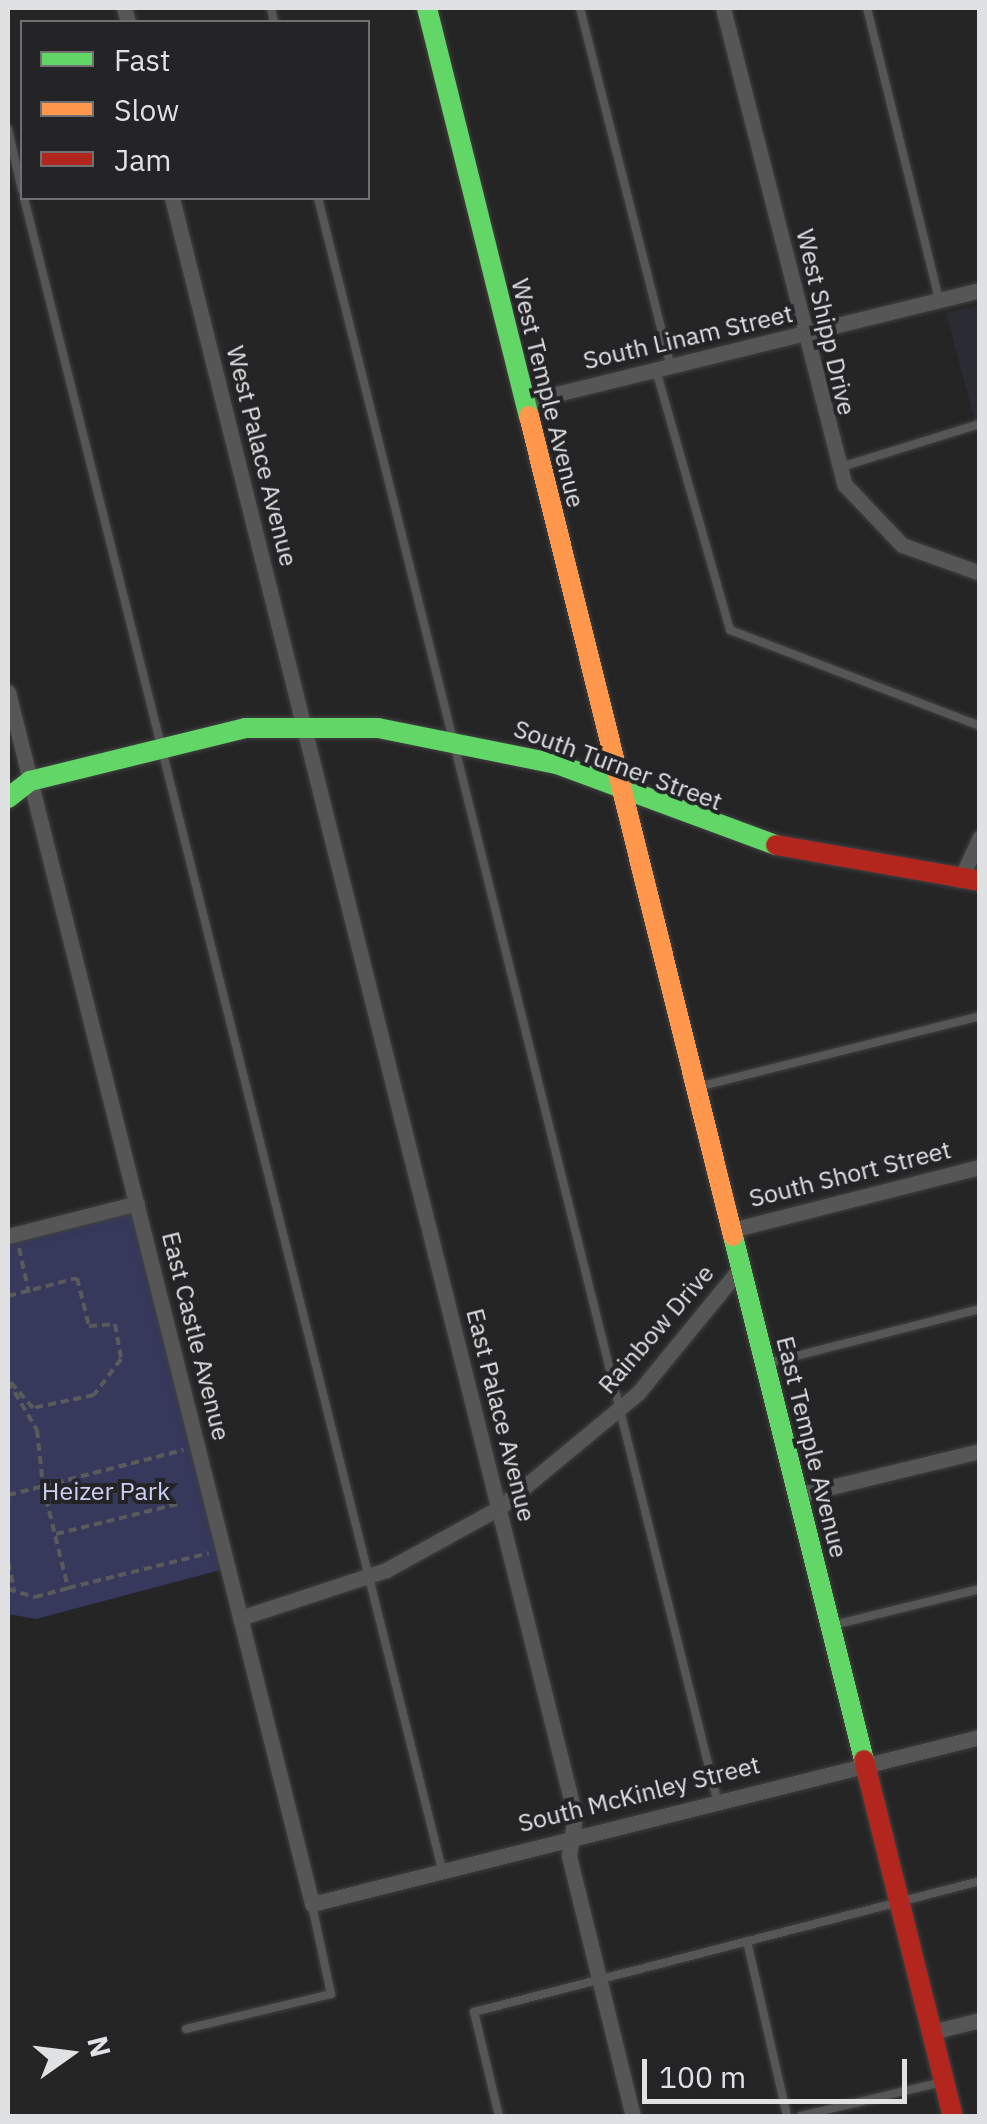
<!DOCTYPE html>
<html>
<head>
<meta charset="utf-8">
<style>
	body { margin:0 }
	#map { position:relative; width:987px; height:2124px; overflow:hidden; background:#252526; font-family:"IBM Plex Sans",sans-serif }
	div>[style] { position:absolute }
	.built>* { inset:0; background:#2a2b33 }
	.green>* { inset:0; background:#36385c }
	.path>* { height:4px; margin-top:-2px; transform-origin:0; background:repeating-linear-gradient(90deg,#5a5a5b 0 8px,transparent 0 13px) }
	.roads { filter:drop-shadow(0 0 2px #404041) drop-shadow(0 0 2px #404041) }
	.lane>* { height:8px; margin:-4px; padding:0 4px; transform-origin:4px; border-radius:4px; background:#565657 }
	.street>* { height:15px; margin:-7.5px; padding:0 7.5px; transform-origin:7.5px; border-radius:7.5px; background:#565657 }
	.fast>* { height:20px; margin:-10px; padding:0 10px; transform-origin:10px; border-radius:10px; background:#63d668 }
	.slow>* { height:20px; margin:-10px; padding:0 10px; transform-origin:10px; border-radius:10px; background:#ff974d }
	.jam>* { height:20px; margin:-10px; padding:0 10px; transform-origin:10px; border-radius:10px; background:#b3261e }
	span { translate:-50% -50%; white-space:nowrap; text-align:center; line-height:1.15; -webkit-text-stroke:8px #242427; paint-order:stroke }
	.street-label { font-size:25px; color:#e0e1e3 }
	.park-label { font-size:25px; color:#cbcff5 }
	.frame { position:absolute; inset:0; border:10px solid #e0e1e3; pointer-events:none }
	.legend { position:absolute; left:20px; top:20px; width:350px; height:180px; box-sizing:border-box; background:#242427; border:2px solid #6f7072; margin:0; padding:12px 18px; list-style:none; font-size:30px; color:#e0e1e3 }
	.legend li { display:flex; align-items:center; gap:20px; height:50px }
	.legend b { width:50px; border:2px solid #6f7072 }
	.north { position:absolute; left:20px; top:2004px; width:100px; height:100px; -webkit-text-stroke:8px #242427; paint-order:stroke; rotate:76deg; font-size:28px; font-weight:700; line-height:40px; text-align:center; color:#e0e1e3 }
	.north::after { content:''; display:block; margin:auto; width:35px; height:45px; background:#e0e1e3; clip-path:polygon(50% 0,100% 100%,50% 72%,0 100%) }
	.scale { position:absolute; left:642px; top:2059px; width:265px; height:45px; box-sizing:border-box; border:5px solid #e0e1e3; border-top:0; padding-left:12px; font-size:30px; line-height:35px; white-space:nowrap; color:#e0e1e3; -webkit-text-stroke:8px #242427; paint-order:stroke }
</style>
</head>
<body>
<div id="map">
	<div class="built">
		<i style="clip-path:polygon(979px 305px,980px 424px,976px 426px,946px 313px)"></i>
	</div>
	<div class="green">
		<i style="clip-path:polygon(137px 1203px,228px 1568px,36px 1619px,8px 1614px,8px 1236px)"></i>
	</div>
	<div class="path">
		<i style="left:19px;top:1248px;width:46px;rotate:77.5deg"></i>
		<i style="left:8px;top:1296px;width:71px;rotate:-14.6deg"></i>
		<i style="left:77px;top:1278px;width:49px;rotate:76deg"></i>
		<i style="left:89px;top:1326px;width:26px;rotate:-4deg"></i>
		<i style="left:115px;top:1324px;width:36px;rotate:80deg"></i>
		<i style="left:121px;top:1359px;width:45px;rotate:126.9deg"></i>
		<i style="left:94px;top:1395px;width:62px;rotate:168deg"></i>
		<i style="left:33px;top:1408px;width:38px;rotate:-131deg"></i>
		<i style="left:8px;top:1381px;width:57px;rotate:59.4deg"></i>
		<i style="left:37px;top:1430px;width:56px;rotate:83.9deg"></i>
		<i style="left:43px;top:1486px;width:145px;rotate:-14.4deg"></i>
		<i style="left:8px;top:1495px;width:36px;rotate:-14deg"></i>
		<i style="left:43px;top:1486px;width:105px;rotate:76.2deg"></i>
		<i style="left:68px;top:1588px;width:145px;rotate:-13.9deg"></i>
		<i style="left:56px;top:1534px;width:125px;rotate:-13.9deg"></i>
		<i style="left:8px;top:1562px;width:27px;rotate:77deg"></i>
		<i style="left:8px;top:1589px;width:28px;rotate:17deg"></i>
		<i style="left:35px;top:1597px;width:34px;rotate:-15deg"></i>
	</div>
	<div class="roads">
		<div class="lane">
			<i style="left:271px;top:8px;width:14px;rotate:78deg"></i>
			<i style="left:580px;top:8px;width:370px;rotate:75.8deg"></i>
			<i style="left:867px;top:8px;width:300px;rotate:76.1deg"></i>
			<i style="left:8px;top:129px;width:63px;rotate:77.1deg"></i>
			<i style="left:24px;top:198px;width:1722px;rotate:75.96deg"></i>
			<i style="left:318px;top:198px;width:1651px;rotate:76.01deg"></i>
			<i style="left:656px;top:370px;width:270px;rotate:74.1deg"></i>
			<i style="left:730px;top:630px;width:268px;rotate:21deg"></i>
			<i style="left:841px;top:467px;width:145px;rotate:-17.2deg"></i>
			<i style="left:698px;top:1087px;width:291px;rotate:-14.1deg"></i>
			<i style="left:769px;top:1363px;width:218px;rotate:-14.4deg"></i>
			<i style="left:834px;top:1625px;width:150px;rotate:-13.9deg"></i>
			<i style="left:747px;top:1941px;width:180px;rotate:77.1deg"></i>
			<i style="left:186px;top:2029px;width:149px;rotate:-13.6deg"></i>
			<i style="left:331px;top:1994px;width:91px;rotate:-102.1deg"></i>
			<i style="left:499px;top:2116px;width:107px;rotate:-103.5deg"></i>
			<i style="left:474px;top:2012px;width:523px;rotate:-14.51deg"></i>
			<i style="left:801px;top:2116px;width:146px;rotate:-13.5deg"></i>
		</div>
		<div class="street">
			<i style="left:124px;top:8px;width:15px;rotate:74deg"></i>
			<i style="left:723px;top:8px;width:492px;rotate:75.7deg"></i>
			<i style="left:845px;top:485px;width:83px;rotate:46.5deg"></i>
			<i style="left:902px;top:545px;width:83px;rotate:19.7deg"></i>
			<i style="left:172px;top:198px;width:1666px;rotate:76.01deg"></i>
			<i style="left:575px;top:1815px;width:41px;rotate:98.3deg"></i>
			<i style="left:569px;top:1856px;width:268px;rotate:76.2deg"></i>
			<i style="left:524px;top:402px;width:470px;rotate:-13.8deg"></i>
			<i style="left:8px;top:692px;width:1250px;rotate:75.92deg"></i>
			<i style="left:312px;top:1904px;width:689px;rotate:-14.04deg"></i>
			<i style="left:960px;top:880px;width:47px;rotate:-65.1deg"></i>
			<i style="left:732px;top:1230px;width:256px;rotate:-14.3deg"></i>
			<i style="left:8px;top:1236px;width:133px;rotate:-14.3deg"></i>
			<i style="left:798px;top:1495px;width:187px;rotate:-13.6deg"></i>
			<i style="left:240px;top:1618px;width:154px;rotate:-18.2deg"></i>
			<i style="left:386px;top:1570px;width:129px;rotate:-28.8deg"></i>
			<i style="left:499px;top:1508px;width:180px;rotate:-39.6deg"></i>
			<i style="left:638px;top:1393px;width:163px;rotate:-50.7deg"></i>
			<i style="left:932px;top:2032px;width:49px;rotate:-14deg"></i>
		</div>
		<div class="fast">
			<i style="left:427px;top:8px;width:421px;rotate:76deg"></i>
			<i style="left:8px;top:798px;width:28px;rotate:-38deg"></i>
			<i style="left:30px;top:781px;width:221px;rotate:-13.8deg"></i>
			<i style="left:245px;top:728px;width:133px"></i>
			<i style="left:378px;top:728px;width:183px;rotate:11.4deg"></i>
			<i style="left:557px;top:764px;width:233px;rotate:20.3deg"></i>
			<i style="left:733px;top:1236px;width:540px;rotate:75.96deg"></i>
		</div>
		<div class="slow">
			<i style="left:529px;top:416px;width:845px;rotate:76.03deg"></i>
		</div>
		<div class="jam">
			<i style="left:776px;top:845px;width:207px;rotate:10deg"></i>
			<i style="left:864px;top:1760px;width:367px;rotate:76deg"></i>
		</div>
	</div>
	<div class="street-label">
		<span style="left:826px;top:322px;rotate:77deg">West Shipp Drive</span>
		<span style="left:688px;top:337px;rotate:-13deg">South Linam Street</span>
		<span style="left:548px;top:393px;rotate:76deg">West Temple Avenue</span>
		<span style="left:262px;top:456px;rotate:76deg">West Palace Avenue</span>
		<span style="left:618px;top:765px;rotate:20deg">South Turner Street</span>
		<span style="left:850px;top:1174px;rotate:-14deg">South Short Street</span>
		<span style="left:656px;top:1329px;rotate:-49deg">Rainbow Drive</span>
		<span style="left:196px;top:1336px;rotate:76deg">East Castle Avenue</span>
		<span style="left:501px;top:1415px;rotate:76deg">East Palace Avenue</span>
		<span style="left:812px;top:1447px;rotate:76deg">East Temple Avenue</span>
		<span style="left:639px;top:1794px;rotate:-14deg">South McKinley Street</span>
	</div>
	<div class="park-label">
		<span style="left:106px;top:1491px">Heizer Park</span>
	</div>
	<div class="frame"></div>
	<ul class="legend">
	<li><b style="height:12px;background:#63d668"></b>Fast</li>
	<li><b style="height:12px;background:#ff974d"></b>Slow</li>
	<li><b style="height:12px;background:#b3261e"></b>Jam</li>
	</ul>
	<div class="north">N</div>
	<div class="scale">100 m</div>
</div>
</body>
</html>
